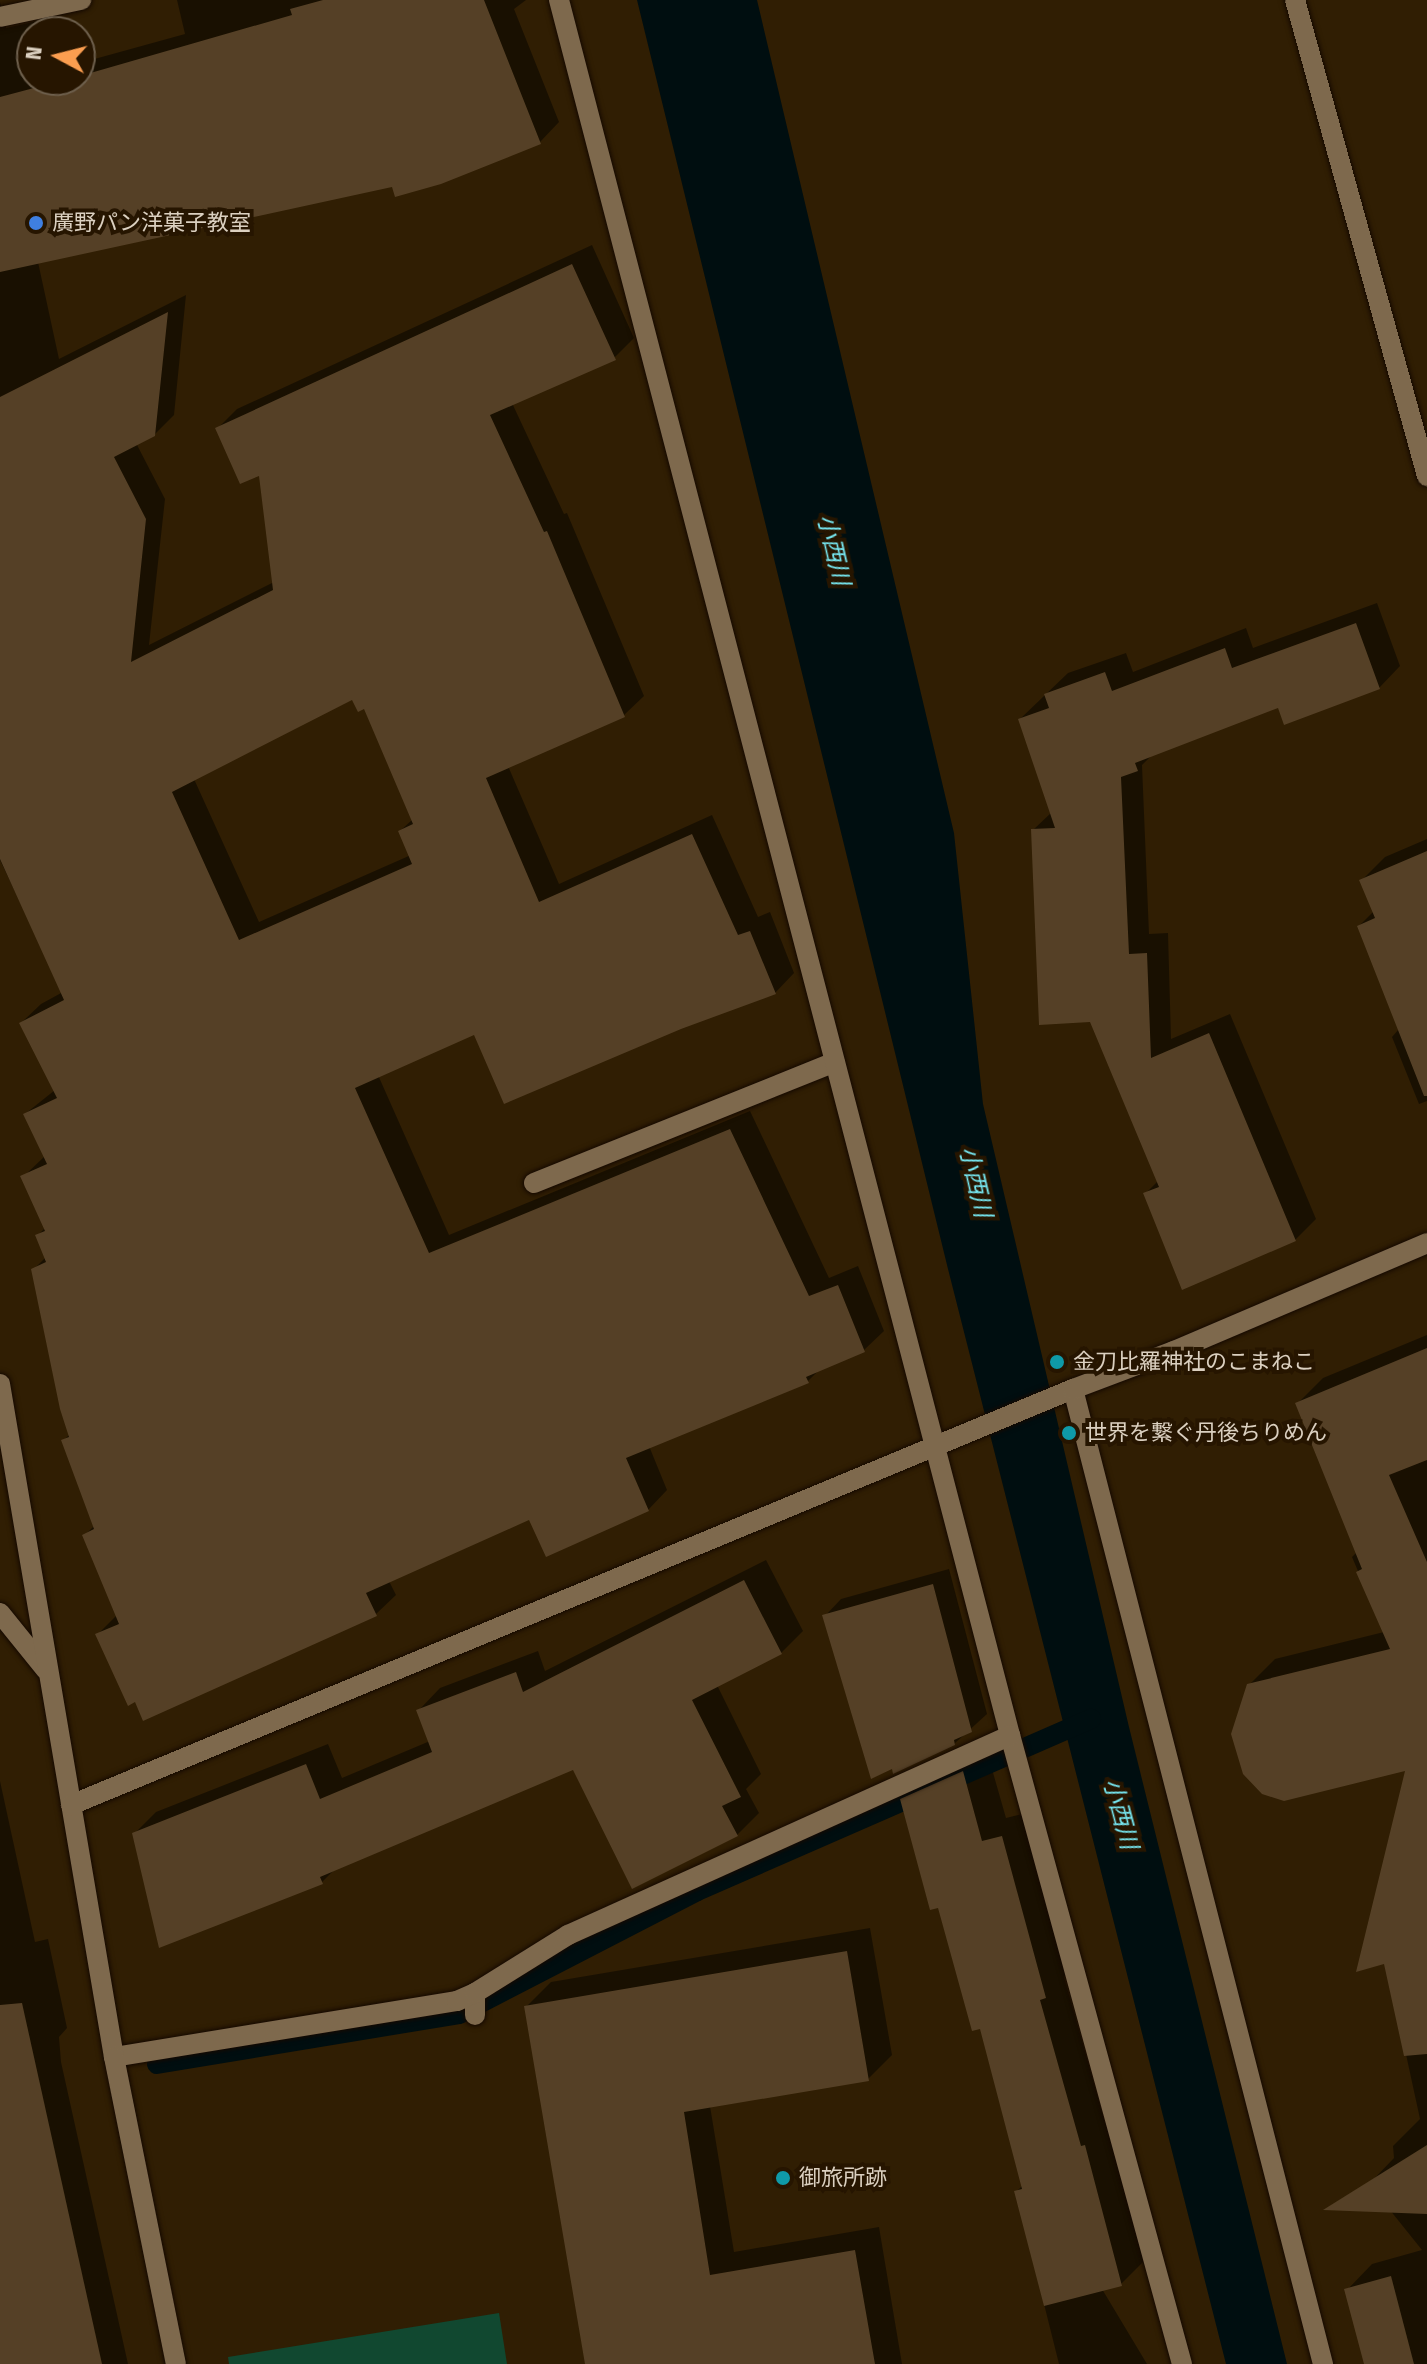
<!DOCTYPE html>
<html>
<head>
<meta charset="utf-8">
<style>
	body { margin:0 }
	#map { position:relative; width:1427px; height:2364px; overflow:hidden; background:#301e03; font-family:"Fira Sans Condensed","Noto Sans JP",sans-serif }
	div>[style] { position:absolute }
	.green>* { inset:0; background:#114830 }
	.water>* { inset:0; background:#000e10 }
	.shadow>* { inset:0; background:#0007 }
	.stream>* { height:20px; margin:-10px; padding:0 10px; transform-origin:10px; border-radius:10px; background:#000e10 }
	.building>* { inset:0; background:#554026 }
	.roads { filter:drop-shadow(0 0 2px #150900) drop-shadow(0 0 2px #150900) }
	.service>* { height:20px; margin:-10px; padding:0 10px; transform-origin:10px; border-radius:10px; background:#7e694d }
	.minor>* { height:20px; margin:-10px; padding:0 10px; transform-origin:10px; border-radius:10px; background:#7e694d }
	.tertiary>* { height:20px; margin:-10px; padding:0 10px; transform-origin:10px; border-radius:10px; background:#7e694d }
	.dots>* { width:22px; height:22px; translate:-50% -50%; box-sizing:border-box; border:4px solid #261500; border-radius:50% }
	span { translate:-50% -50%; white-space:nowrap; text-align:center; line-height:1.15; -webkit-text-stroke:8px #261500; paint-order:stroke }
	.poi-label { font-size:22px; color:#dbd0c0 }
	.left { translate:0 -50%; text-align:left }
	.water-label { font-size:24px; color:#77e8f2; font-style:italic }
	.north { position:absolute; left:16px; top:16px; width:80px; height:80px; box-sizing:border-box; background:#261500; border:2px solid #6e604d; border-radius:50%; rotate:277deg; font-size:22px; font-weight:700; line-height:32px; text-align:center; color:#dbd0c0 }
	.north::after { content:''; display:block; margin:auto; width:28px; height:36px; background:#fb9e50; clip-path:polygon(50% 0,100% 100%,50% 72%,0 100%) }
</style>
</head>
<body>
<div id="map">
	<div class="green">
		<i style="clip-path:polygon(499px 2313px,507px 2364px,229px 2364px,228px 2357px)"></i>
	</div>
	<div class="water">
		<i style="clip-path:polygon(637px 0,757px 0,954px 833px,983px 1104px,1129px 1727px,1287px 2364px,1226px 2364px,948px 1269px)"></i>
	</div>
	<div class="shadow">
		<i style="clip-path:polygon(evenodd,177px 0,526px 0,514px 9px,559px 122px,540px 142px,393px 184px,38px 262px,59px 359px,186px 295px,174px 415px,154px 435px,136px 443px,165px 499px,149px 645px,274px 582px,261px 473px,217px 429px,237px 409px,592px 245px,634px 338px,614px 358px,512px 403px,564px 514px,567px 513px,644px 696px,624px 715px,508px 766px,559px 884px,712px 815px,758px 917px,770px 912px,794px 973px,775px 993px,475px 1032px,378px 1075px,449px 1235px,750px 1111px,829px 1278px,858px 1266px,884px 1331px,864px 1350px,820px 1369px,808px 1381px,649px 1446px,667px 1490px,648px 1510px,530px 1517px,389px 1581px,396px 1595px,376px 1614px,97px 1635px,117px 1615px,85px 1535px,94px 1526px,64px 1440px,70px 1434px,33px 1270px,46px 1257px,37px 1236px,46px 1227px,23px 1177px,45px 1156px,25px 1114px,55px 1090px,21px 1023px,41px 1004px,63px 992px,0 860px,0 2px,6px 28px,51px 18px,55px 32px,32px 32px,32px 80px,80px 80px,80px 63px,185px 34px,177px 0,353px 697px,365px 706px,413px 819px,400px 831px,411px 855px,259px 922px,194px 779px,353px 697px)"></i>
		<i style="clip-path:polygon(1377px 603px,1400px 666px,1379px 688px,1279px 705px,1153px 754px,1142px 765px,1149px 934px,1168px 933px,1171px 1039px,1230px 1014px,1316px 1219px,1295px 1240px,1145px 1194px,1158px 1181px,1033px 830px,1052px 812px,1020px 719px,1068px 673px,1126px 653px,1133px 672px,1246px 628px,1253px 648px)"></i>
		<i style="clip-path:polygon(1427px 839px,1427px 1101px,1419px 1104px,1392px 1037px,1399px 1029px,1359px 926px,1374px 911px,1361px 881px,1385px 857px)"></i>
		<i style="clip-path:polygon(1427px 1335px,1427px 2364px,1366px 2364px,1347px 2290px,1372px 2264px,1422px 2250px,1369px 2184px,1394px 2158px,1393px 2146px,1420px 2119px,1386px 1962px,1407px 1768px,1249px 1685px,1275px 1659px,1384px 1632px,1352px 1557px,1357px 1552px,1297px 1404px,1323px 1378px)"></i>
		<i style="clip-path:polygon(766px 1560px,803px 1631px,781px 1653px,717px 1685px,761px 1774px,746px 1789px,759px 1813px,737px 1835px,574px 1768px,335px 1869px,322px 1882px,134px 1834px,156px 1812px,328px 1744px,342px 1778px,430px 1741px,419px 1710px,440px 1688px,538px 1651px,545px 1671px)"></i>
		<i style="clip-path:polygon(949px 1569px,987px 1714px,954px 1744px,825px 1616px,841px 1599px)"></i>
		<i style="clip-path:polygon(986px 1748px,1006px 1818px,1026px 1813px,1069px 1972px,1064px 1977px,1105px 2123px,1109px 2122px,1145px 2260px,1121px 2284px,1102px 2289px,1147px 2364px,1059px 2364px,1016px 2192px,1023px 2185px,982px 2027px,902px 1800px,926px 1776px)"></i>
		<i style="clip-path:polygon(0 1781px,35px 1942px,48px 1939px,67px 2028px,59px 2037px,61px 2062px,128px 2364px,0 2364px)"></i>
		<i style="clip-path:polygon(870px 1928px,892px 2055px,868px 2079px,710px 2106px,734px 2252px,879px 2227px,902px 2364px,587px 2364px,527px 2006px,551px 1982px)"></i>
	</div>
	<div class="stream">
		<i style="left:157px;top:2064px;width:306px;rotate:-9.4deg"></i>
		<i style="left:459px;top:2014px;width:268px;rotate:-27.3deg"></i>
		<i style="left:697px;top:1891px;width:430px;rotate:-23.6deg"></i>
	</div>
	<div class="building">
		<i style="clip-path:polygon(323px 0,484px 0,541px 144px,441px 184px,395px 197px,392px 187px,0 272px,0 97px,64px 80px,80px 80px,80px 76px,292px 15px,290px 9px)"></i>
		<i style="clip-path:polygon(evenodd,572px 264px,616px 360px,490px 415px,544px 532px,547px 531px,625px 717px,486px 778px,539px 902px,692px 834px,738px 935px,750px 931px,776px 994px,681px 1029px,504px 1104px,474px 1035px,355px 1088px,429px 1253px,730px 1129px,809px 1296px,838px 1285px,865px 1352px,806px 1377px,809px 1383px,626px 1458px,649px 1511px,546px 1557px,529px 1520px,366px 1593px,377px 1616px,143px 1721px,135px 1702px,128px 1706px,95px 1634px,119px 1624px,82px 1535px,94px 1529px,61px 1440px,69px 1437px,60px 1409px,31px 1269px,46px 1262px,35px 1235px,45px 1231px,20px 1176px,47px 1164px,23px 1114px,57px 1098px,19px 1023px,64px 1000px,0 859px,0 397px,168px 312px,155px 436px,114px 457px,146px 519px,131px 662px,273px 590px,259px 476px,240px 484px,215px 428px,572px 264px,352px 700px,358px 712px,364px 709px,413px 824px,398px 831px,412px 864px,239px 940px,172px 792px,352px 700px)"></i>
		<i style="clip-path:polygon(1356px 623px,1380px 689px,1284px 725px,1278px 708px,1135px 763px,1138px 771px,1121px 777px,1129px 954px,1147px 953px,1151px 1058px,1209px 1033px,1296px 1241px,1182px 1290px,1143px 1193px,1159px 1187px,1090px 1022px,1039px 1025px,1031px 829px,1055px 828px,1018px 719px,1049px 708px,1044px 694px,1105px 672px,1112px 691px,1225px 648px,1232px 668px)"></i>
		<i style="clip-path:polygon(1427px 851px,1427px 1096px,1424px 1096px,1357px 926px,1375px 918px,1359px 880px)"></i>
		<i style="clip-path:polygon(1427px 1348px,1427px 1460px,1389px 1475px,1427px 1562px,1427px 2054px,1404px 2056px,1384px 1964px,1356px 1972px,1405px 1771px,1284px 1801px,1262px 1794px,1243px 1774px,1231px 1734px,1247px 1684px,1390px 1649px,1356px 1572px,1362px 1569px,1295px 1403px)"></i>
		<i style="clip-path:polygon(744px 1580px,782px 1654px,692px 1700px,741px 1797px,722px 1806px,738px 1836px,632px 1889px,573px 1770px,320px 1877px,323px 1884px,159px 1948px,132px 1833px,306px 1764px,320px 1799px,432px 1752px,416px 1710px,516px 1672px,523px 1692px)"></i>
		<i style="clip-path:polygon(933px 1584px,972px 1732px,954px 1740px,955px 1745px,893px 1774px,892px 1769px,871px 1779px,822px 1615px)"></i>
		<i style="clip-path:polygon(963px 1771px,982px 1841px,1002px 1836px,1046px 1998px,1040px 2000px,1081px 2146px,1085px 2145px,1122px 2286px,1044px 2306px,1014px 2191px,1022px 2189px,980px 2029px,972px 2031px,938px 1908px,930px 1910px,900px 1799px)"></i>
		<i style="clip-path:polygon(847px 1951px,869px 2081px,684px 2112px,710px 2275px,855px 2250px,875px 2364px,585px 2364px,524px 2006px)"></i>
		<i style="clip-path:polygon(22px 2003px,102px 2364px,0 2364px,0 2005px)"></i>
		<i style="clip-path:polygon(1427px 2145px,1427px 2214px,1323px 2210px)"></i>
		<i style="clip-path:polygon(1391px 2276px,1414px 2364px,1364px 2364px,1344px 2289px)"></i>
	</div>
	<div class="roads">
		<div class="service">
			<i style="left:534px;top:1183px;width:324px;rotate:-21.9deg"></i>
			<i style="left:475px;top:2015px;width:22px;rotate:-90deg"></i>
		</div>
		<div class="minor">
			<i style="left:559px;top:0;width:1793px;rotate:75.43deg"></i>
			<i style="left:1010px;top:1735px;width:652px;rotate:74.71deg"></i>
			<i style="left:0;top:17px;width:83px;rotate:-11.9deg"></i>
			<i style="left:1073px;top:1389px;width:1007px;rotate:75.62deg"></i>
			<i style="left:0;top:1613px;width:73px;rotate:51.1deg"></i>
			<i style="left:114px;top:2057px;width:348px;rotate:-9.3deg"></i>
			<i style="left:457px;top:2001px;width:20px;rotate:-24deg"></i>
			<i style="left:475px;top:1993px;width:110px;rotate:-31.9deg"></i>
			<i style="left:568px;top:1935px;width:485px;rotate:-24.3deg"></i>
		</div>
		<div class="tertiary">
			<i style="left:1295px;top:0;width:494px;rotate:74.5deg"></i>
			<i style="left:0;top:1384px;width:683px;rotate:80.39deg"></i>
			<i style="left:114px;top:2057px;width:313px;rotate:78.6deg"></i>
			<i style="left:71px;top:1805px;width:1085px;rotate:-22.55deg"></i>
			<i style="left:1073px;top:1389px;width:108px;rotate:-20.6deg"></i>
			<i style="left:1174px;top:1351px;width:275px;rotate:-23.1deg"></i>
		</div>
	</div>
	<div class="dots">
		<i style="left:36px;top:223px;background:#3f7fe0"></i>
		<i style="left:1057px;top:1362px;background:#0f9aa8"></i>
		<i style="left:1069px;top:1433px;background:#0f9aa8"></i>
		<i style="left:783px;top:2178px;background:#0f9aa8"></i>
	</div>
	<div class="poi-label">
		<span class="left" style="left:52px;top:223px">廣野パン洋菓子教室</span>
		<span class="left" style="left:1073px;top:1362px">金刀比羅神社のこまねこ</span>
		<span class="left" style="left:1085px;top:1433px">世界を繋ぐ丹後ちりめん</span>
		<span class="left" style="left:799px;top:2178px">御旅所跡</span>
	</div>
	<div class="water-label">
		<span style="left:833px;top:550px;rotate:77deg">小西川</span>
		<span style="left:975px;top:1182px;rotate:77deg">小西川</span>
		<span style="left:1120px;top:1814px;rotate:75deg">小西川</span>
	</div>
	<div class="north">N</div>
</div>
</body>
</html>
